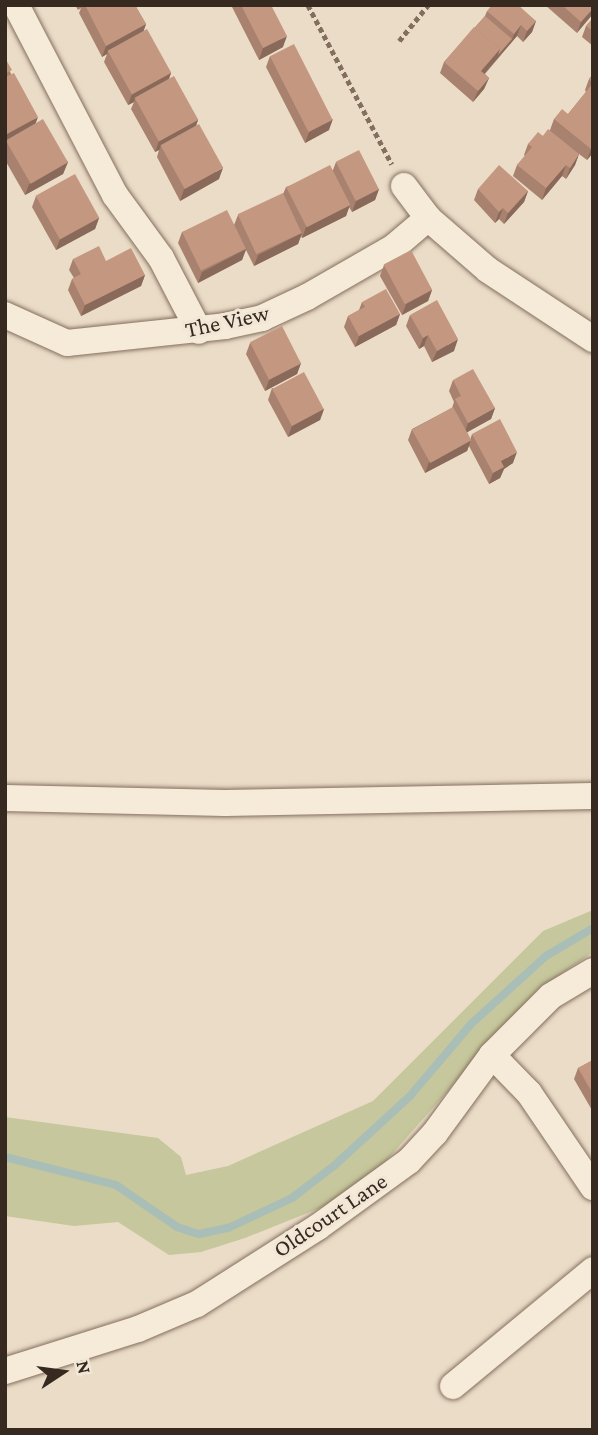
<!DOCTYPE html>
<html>
<head>
<meta charset="utf-8">
<style>
	body { margin:0 }
	#map { position:relative; width:598px; height:1435px; overflow:hidden; background:#eadcc7; font-family:"Crimson Pro",serif }
	div>[style] { position:absolute }
	.green>* { inset:0; background:#c6c79c }
	.stream>* { height:8px; margin:-4px; padding:0 4px; transform-origin:4px; border-radius:4px; background:#a8beb6 }
	.path>* { height:4.5px; margin-top:-2.25px; transform-origin:0; background:repeating-linear-gradient(90deg,#846f5e 0 5px,transparent 0 8.5px) }
	.roads { filter:drop-shadow(0 0 2px #846f5e) drop-shadow(0 0 2px #846f5e) }
	.minor>* { height:26px; margin:-13px; padding:0 13px; transform-origin:13px; border-radius:13px; background:#f6ebd9 }
	.wall>* { inset:0; background:#a9826f }
	.shaded-wall>* { inset:0; background:#896a5a }
	.building>* { inset:0; background:#c49781; transform-origin:0 0 }
	span { translate:-50% -50%; white-space:nowrap; text-align:center; line-height:1.15; -webkit-text-stroke:6px #f2e7d6; paint-order:stroke }
	.street-label { font-size:23px; color:#362920 }
	.frame { position:absolute; inset:0; border:7px solid #362920; pointer-events:none }
	.north { position:absolute; left:28px; top:1337px; width:70px; height:70px; -webkit-text-stroke:5px #f2e7d6; paint-order:stroke; rotate:77deg; font-size:19px; font-weight:700; line-height:28px; text-align:center; color:#362920 }
	.north::after { content:''; display:block; margin:auto; width:24px; height:32px; background:#362920; clip-path:polygon(50% 0,100% 100%,50% 72%,0 100%) }
</style>
</head>
<body>
<div id="map">
	<div class="green">
		<i style="clip-path:polygon(593px 910px,593px 952px,536px 991px,385px 1162px,330px 1204px,245px 1238px,201px 1252px,169px 1255px,118px 1222px,74px 1226px,5px 1216px,5px 1117px,158px 1138px,181px 1157px,186px 1175px,228px 1166px,373px 1101px,543px 931px)"></i>
	</div>
	<div class="stream">
		<i style="left:5px;top:1157px;width:114px;rotate:14.2deg"></i>
		<i style="left:116px;top:1185px;width:74px;rotate:34.5deg"></i>
		<i style="left:177px;top:1227px;width:23px;rotate:18deg"></i>
		<i style="left:199px;top:1234px;width:30px;rotate:-12deg"></i>
		<i style="left:228px;top:1228px;width:71px;rotate:-25.1deg"></i>
		<i style="left:292px;top:1198px;width:54px;rotate:-37.5deg"></i>
		<i style="left:335px;top:1165px;width:102px;rotate:-42.6deg"></i>
		<i style="left:410px;top:1096px;width:94px;rotate:-49.7deg"></i>
		<i style="left:471px;top:1024px;width:101px;rotate:-42.2deg"></i>
		<i style="left:546px;top:956px;width:55px;rotate:-30.8deg"></i>
	</div>
	<div class="path">
		<i style="left:308px;top:5px;width:180px;rotate:62.2deg"></i>
		<i style="left:399px;top:41px;width:46px;rotate:-51.1deg"></i>
	</div>
	<div class="roads">
		<div class="minor">
			<i style="left:16px;top:5px;width:214px;rotate:62.5deg"></i>
			<i style="left:115px;top:195px;width:78px;rotate:53.9deg"></i>
			<i style="left:161px;top:258px;width:82px;rotate:62.5deg"></i>
			<i style="left:404px;top:186px;width:40px;rotate:53deg"></i>
			<i style="left:5px;top:315px;width:68px;rotate:24.3deg"></i>
			<i style="left:67px;top:343px;width:159px;rotate:-6.1deg"></i>
			<i style="left:225px;top:326px;width:38px;rotate:-12deg"></i>
			<i style="left:262px;top:318px;width:50px;rotate:-25deg"></i>
			<i style="left:307px;top:297px;width:100px;rotate:-29.9deg"></i>
			<i style="left:394px;top:247px;width:45px;rotate:-40.5deg"></i>
			<i style="left:428px;top:218px;width:79px;rotate:40.9deg"></i>
			<i style="left:488px;top:270px;width:126px;rotate:33.3deg"></i>
			<i style="left:5px;top:798px;width:220px;rotate:1.3deg"></i>
			<i style="left:225px;top:803px;width:368px;rotate:-1.1deg"></i>
			<i style="left:492px;top:1055px;width:53px;rotate:45.8deg"></i>
			<i style="left:529px;top:1093px;width:114px;rotate:55.8deg"></i>
			<i style="left:5px;top:1371px;width:139px;rotate:-17.5deg"></i>
			<i style="left:138px;top:1329px;width:64px;rotate:-23deg"></i>
			<i style="left:197px;top:1304px;width:143px;rotate:-32.5deg"></i>
			<i style="left:318px;top:1227px;width:112px;rotate:-36deg"></i>
			<i style="left:409px;top:1161px;width:38px;rotate:-47deg"></i>
			<i style="left:435px;top:1133px;width:97px;rotate:-53.8deg"></i>
			<i style="left:492px;top:1055px;width:83px;rotate:-45deg"></i>
			<i style="left:551px;top:996px;width:49px;rotate:-30.8deg"></i>
			<i style="left:453px;top:1386px;width:182px;rotate:-39.6deg"></i>
		</div>
	</div>
	<div class="wall">
		<i style="clip-path:polygon(75px 5px,135px 5px,146px 24px,143px 31px,171px 73px,169px 79px,198px 120px,196px 126px,219px 179px,180px 201px,157px 157px,159px 150px,155px 152px,131px 109px,134px 102px,128px 105px,104px 62px,107px 54px,102px 57px,79px 13px,81px 8px,78px 10px)"></i>
		<i style="clip-path:polygon(231px 5px,271px 5px,283px 47px,259px 60px)"></i>
		<i style="clip-path:polygon(545px 5px,593px 5px,577px 33px)"></i>
		<i style="clip-path:polygon(487px 11px,536px 21px,532px 32px,523px 42px,517px 36px,485px 74px,489px 78px,484px 89px,473px 102px,440px 73px,444px 62px,485px 16px)"></i>
		<i style="clip-path:polygon(593px 18px,593px 46px,582px 37px,586px 26px)"></i>
		<i style="clip-path:polygon(270px 56px,329px 130px,305px 143px,266px 67px)"></i>
		<i style="clip-path:polygon(5px 58px,11px 74px,35px 123px,68px 162px,63px 174px,25px 195px,5px 160px)"></i>
		<i style="clip-path:polygon(593px 74px,593px 153px,587px 160px,579px 154px,575px 165px,566px 179px,562px 176px,542px 200px,513px 176px,517px 165px,525px 156px,524px 155px,528px 144px,543px 136px,550px 130px,554px 119px,568px 114px,586px 92px,585px 90px,589px 79px)"></i>
		<i style="clip-path:polygon(336px 162px,379px 189px,375px 200px,352px 212px,349px 207px,346px 216px,302px 238px,301px 236px,298px 244px,254px 266px,246px 250px,242px 260px,198px 283px,178px 243px,182px 232px,234px 225px,238px 215px,283px 194px,286px 187px,333px 170px)"></i>
		<i style="clip-path:polygon(478px 189px,528px 191px,524px 202px,504px 224px,499px 219px,495px 223px,474px 200px)"></i>
		<i style="clip-path:polygon(36px 196px,99px 218px,95px 229px,56px 250px,32px 207px)"></i>
		<i style="clip-path:polygon(73px 259px,106px 261px,145px 275px,141px 286px,81px 316px,68px 290px,72px 279px,74px 278px,69px 270px)"></i>
		<i style="clip-path:polygon(384px 265px,432px 290px,428px 301px,402px 315px,380px 276px)"></i>
		<i style="clip-path:polygon(362px 302px,400px 314px,396px 325px,355px 347px,344px 327px,348px 316px,359px 310px)"></i>
		<i style="clip-path:polygon(410px 315px,454px 351px,432px 362px,424px 346px,419px 349px,406px 326px)"></i>
		<i style="clip-path:polygon(250px 343px,301px 363px,297px 374px,265px 391px,246px 354px)"></i>
		<i style="clip-path:polygon(453px 380px,495px 408px,491px 419px,467px 432px,470px 440px,472px 434px,513px 463px,504px 469px,500px 478px,489px 484px,469px 446px,467px 451px,425px 473px,408px 440px,412px 429px,452px 408px,454px 402px,449px 391px)"></i>
		<i style="clip-path:polygon(272px 388px,324px 409px,320px 420px,288px 437px,268px 400px)"></i>
		<i style="clip-path:polygon(593px 1060px,593px 1112px,574px 1079px,578px 1068px)"></i>
	</div>
	<div class="shaded-wall">
		<i style="clip-path:polygon(593px 8px,593px 14px,577px 33px,581px 22px)"></i>
		<i style="clip-path:polygon(536px 21px,532px 32px,523px 42px,527px 31px)"></i>
		<i style="clip-path:polygon(146px 24px,142px 36px,108px 51px,107px 54px,102px 57px,106px 46px)"></i>
		<i style="clip-path:polygon(521px 25px,517px 36px,477px 82px,481px 71px,500px 49px,512px 39px,514px 34px)"></i>
		<i style="clip-path:polygon(287px 36px,283px 47px,259px 60px,263px 48px)"></i>
		<i style="clip-path:polygon(171px 73px,167px 84px,135px 98px,134px 102px,128px 105px,132px 94px)"></i>
		<i style="clip-path:polygon(489px 78px,484px 89px,473px 102px,478px 91px)"></i>
		<i style="clip-path:polygon(38px 117px,34px 128px,5px 141px,5px 135px)"></i>
		<i style="clip-path:polygon(333px 119px,329px 130px,305px 143px,309px 132px)"></i>
		<i style="clip-path:polygon(198px 120px,194px 131px,161px 146px,159px 150px,155px 152px,159px 141px)"></i>
		<i style="clip-path:polygon(593px 147px,593px 153px,587px 160px,591px 149px)"></i>
		<i style="clip-path:polygon(579px 154px,575px 165px,566px 179px,570px 168px)"></i>
		<i style="clip-path:polygon(68px 162px,63px 174px,25px 195px,29px 184px)"></i>
		<i style="clip-path:polygon(566px 165px,562px 176px,542px 200px,546px 188px)"></i>
		<i style="clip-path:polygon(223px 168px,219px 179px,180px 201px,184px 189px)"></i>
		<i style="clip-path:polygon(379px 189px,375px 200px,352px 212px,356px 201px)"></i>
		<i style="clip-path:polygon(528px 191px,524px 202px,504px 224px,508px 213px)"></i>
		<i style="clip-path:polygon(350px 205px,346px 216px,302px 238px,306px 227px)"></i>
		<i style="clip-path:polygon(503px 208px,499px 219px,495px 223px,499px 212px)"></i>
		<i style="clip-path:polygon(99px 218px,95px 229px,56px 250px,60px 239px)"></i>
		<i style="clip-path:polygon(302px 233px,298px 244px,254px 266px,258px 255px)"></i>
		<i style="clip-path:polygon(246px 249px,242px 260px,198px 283px,202px 272px)"></i>
		<i style="clip-path:polygon(145px 275px,141px 286px,81px 316px,85px 305px)"></i>
		<i style="clip-path:polygon(432px 290px,428px 301px,402px 315px,406px 304px)"></i>
		<i style="clip-path:polygon(400px 314px,396px 325px,355px 347px,359px 336px)"></i>
		<i style="clip-path:polygon(428px 335px,424px 346px,419px 349px,423px 338px)"></i>
		<i style="clip-path:polygon(458px 339px,454px 351px,432px 362px,437px 351px)"></i>
		<i style="clip-path:polygon(301px 363px,297px 374px,265px 391px,269px 380px)"></i>
		<i style="clip-path:polygon(495px 408px,491px 419px,464px 434px,468px 423px)"></i>
		<i style="clip-path:polygon(324px 409px,320px 420px,288px 437px,292px 426px)"></i>
		<i style="clip-path:polygon(471px 440px,467px 451px,425px 473px,429px 462px)"></i>
		<i style="clip-path:polygon(517px 452px,513px 463px,504px 469px,500px 478px,489px 484px,493px 473px,501px 461px)"></i>
	</div>
	<div class="building">
		<i style="clip-path:polygon(85px 5px,135px 5px,146px 24px,106px 46px)"></i>
		<i style="clip-path:polygon(241px 5px,271px 5px,287px 36px,263px 48px)"></i>
		<i style="clip-path:polygon(492px 5px,518px 5px,536px 21px,527px 31px,521px 25px,514px 34px,487px 11px)"></i>
		<i style="clip-path:polygon(562px 5px,593px 5px,593px 8px,581px 22px)"></i>
		<i style="clip-path:polygon(485px 16px,512px 39px,498px 55px,500px 49px,475px 28px)"></i>
		<i style="clip-path:polygon(593px 18px,593px 31px,586px 26px)"></i>
		<i style="clip-path:polygon(474px 27px,500px 49px,481px 71px,489px 78px,478px 91px,444px 62px)"></i>
		<i style="left:147px;top:29px;width:50px;height:45px;rotate:61deg"></i>
		<i style="left:294px;top:44px;width:85px;height:27px;rotate:63deg"></i>
		<i style="clip-path:polygon(5px 58px,12px 70px,5px 74px)"></i>
		<i style="clip-path:polygon(14px 73px,38px 117px,5px 135px,5px 77px)"></i>
		<i style="clip-path:polygon(593px 74px,593px 83px,589px 79px)"></i>
		<i style="left:174px;top:76px;width:50px;height:45px;rotate:61deg"></i>
		<i style="clip-path:polygon(593px 83px,593px 147px,591px 149px,554px 119px,562px 109px,568px 114px)"></i>
		<i style="left:43px;top:119px;width:50px;height:43px;rotate:60deg"></i>
		<i style="left:199px;top:124px;width:50px;height:44px;rotate:61deg"></i>
		<i style="clip-path:polygon(548px 129px,579px 154px,570px 168px,566px 165px,546px 188px,517px 165px,532px 147px,528px 144px,538px 132px,543px 136px)"></i>
		<i style="left:359px;top:150px;width:44px;height:26px;rotate:63deg"></i>
		<i style="left:330px;top:165px;width:45px;height:49px;rotate:63deg"></i>
		<i style="clip-path:polygon(499px 165px,528px 191px,508px 213px,503px 208px,499px 212px,478px 189px)"></i>
		<i style="left:75px;top:174px;width:50px;height:45px;rotate:61deg"></i>
		<i style="left:283px;top:193px;width:44px;height:50px;rotate:65deg"></i>
		<i style="left:227px;top:210px;width:43px;height:50px;rotate:64deg"></i>
		<i style="clip-path:polygon(99px 246px,106px 261px,131px 248px,145px 275px,85px 305px,72px 279px,81px 274px,73px 259px)"></i>
		<i style="left:411px;top:250px;width:45px;height:31px;rotate:62deg"></i>
		<i style="clip-path:polygon(386px 289px,400px 314px,359px 336px,348px 316px,365px 307px,362px 302px)"></i>
		<i style="clip-path:polygon(437px 300px,458px 339px,437px 351px,428px 335px,423px 338px,410px 315px)"></i>
		<i style="left:282px;top:326px;width:42px;height:36px;rotate:63deg"></i>
		<i style="clip-path:polygon(473px 369px,495px 408px,468px 423px,455px 399px,461px 396px,453px 380px)"></i>
		<i style="left:304px;top:372px;width:42px;height:36px;rotate:62deg"></i>
		<i style="left:453px;top:407px;width:38px;height:47px;rotate:61deg"></i>
		<i style="clip-path:polygon(500px 419px,517px 452px,501px 461px,504px 467px,493px 473px,472px 434px)"></i>
		<i style="clip-path:polygon(593px 1060px,593px 1094px,578px 1068px)"></i>
	</div>
	<div class="street-label">
		<span style="left:227px;top:321px;rotate:-12deg">The View</span>
		<span style="left:330px;top:1215px;rotate:-34deg">Oldcourt Lane</span>
	</div>
	<div class="frame"></div>
	<div class="north">N</div>
</div>
</body>
</html>
